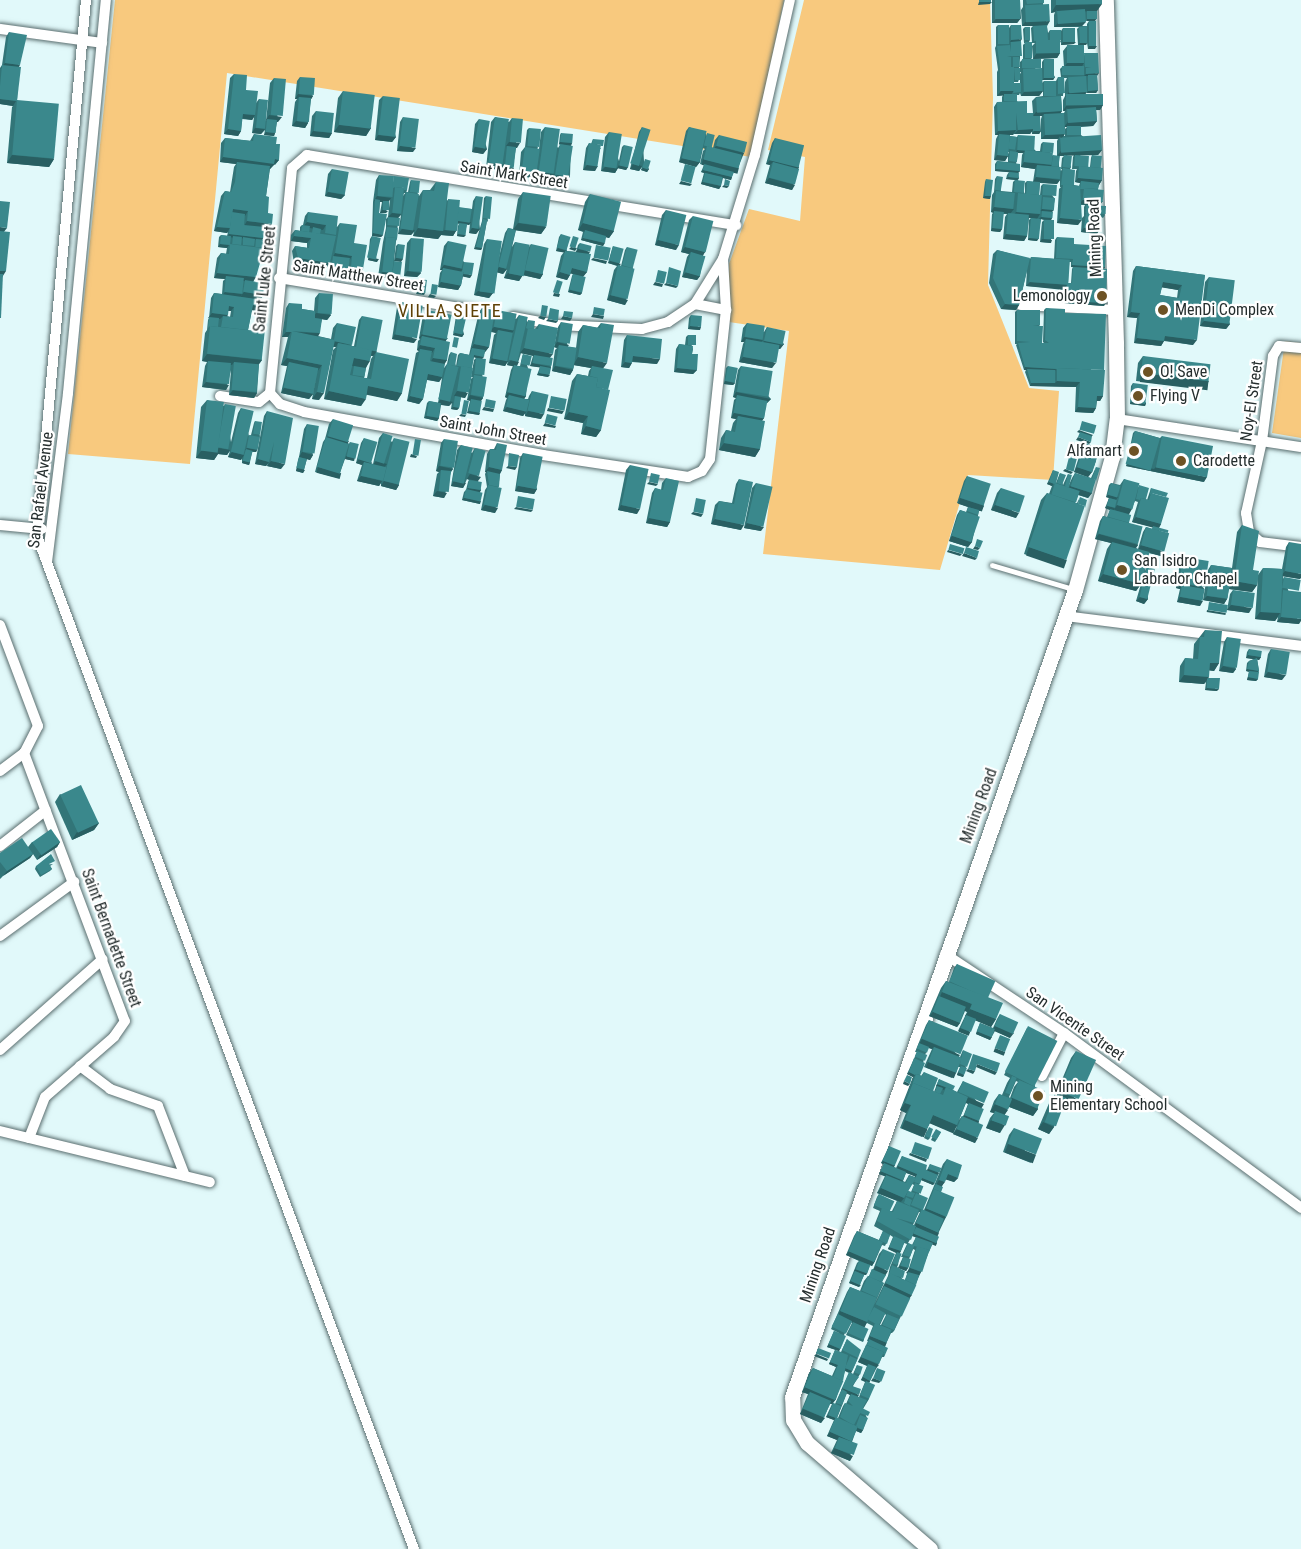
<!DOCTYPE html>
<html>
<head>
<meta charset="utf-8">
<style>
	body { margin:0 }
	#map { position:relative; width:1301px; height:1549px; overflow:hidden; background:#e1f9fa; font-family:"Roboto Condensed",sans-serif }
	div>[style] { position:absolute }
	.green>* { inset:0; background:#f8c97e }
	.roads { filter:drop-shadow(0 0 2px #5a6e6f) drop-shadow(0 0 2px #5a6e6f) }
	.lane>* { height:5px; margin:-2.5px; padding:0 2.5px; transform-origin:2.5px; border-radius:2.5px; background:#fff }
	.street>* { height:10px; margin:-5px; padding:0 5px; transform-origin:5px; border-radius:5px; background:#fff }
	.secondary>* { height:15px; margin:-7.5px; padding:0 7.5px; transform-origin:7.5px; border-radius:7.5px; background:#fff }
	.wall>* { inset:0; background:#327578 }
	.shaded-wall>* { inset:0; background:#295f62; transform-origin:0 0 }
	.building>* { inset:0; background:#3a888c; transform-origin:0 0 }
	.dots>* { width:16px; height:16px; translate:-50% -50%; box-sizing:border-box; border:3px solid #fff; border-radius:50% }
	span { translate:-50% -50%; white-space:nowrap; text-align:center; line-height:1.15; -webkit-text-stroke:4.5px #fff; paint-order:stroke }
	.street-label { font-size:16px; color:#252e2e }
	.poi-label { font-size:16px; color:#252e2e }
	.right { translate:-100% -50%; text-align:right }
	.left { translate:0 -50%; text-align:left }
	.neighbourhood-label { font-size:18px; color:#5f4106; letter-spacing:1.5px }
</style>
</head>
<body>
<div id="map">
	<div class="green">
		<i style="clip-path:polygon(115px 0,784px 0,751px 157px,227px 73px,190px 464px,68px 454px)"></i>
		<i style="clip-path:polygon(804px 0,990px 0,993px 98px,988px 285px,1029px 388px,1059px 391px,1053px 480px,968px 475px,940px 570px,763px 554px,789px 331px,729px 322px,729px 264px,749px 209px,800px 221px,805px 157px,768px 150px)"></i>
		<i style="clip-path:polygon(1285px 341px,1301px 343px,1301px 438px,1272px 433px)"></i>
	</div>
	<div class="roads">
		<div class="lane">
			<i style="left:992px;top:565px;width:84px;rotate:16.5deg"></i>
		</div>
		<div class="street">
			<i style="left:86px;top:0;width:538px;rotate:95.22deg"></i>
			<i style="left:37px;top:536px;width:1081px;rotate:69.59deg"></i>
			<i style="left:0;top:29px;width:103px;rotate:7.8deg"></i>
			<i style="left:279px;top:278px;width:215px;rotate:9.4deg"></i>
			<i style="left:695px;top:304px;width:32px;rotate:11deg"></i>
			<i style="left:1021px;top:305px;width:95px;rotate:3deg"></i>
			<i style="left:513px;top:317px;width:45px;rotate:10.3deg"></i>
			<i style="left:557px;top:325px;width:85px;rotate:2.7deg"></i>
			<i style="left:642px;top:329px;width:27px;rotate:-15deg"></i>
			<i style="left:668px;top:322px;width:32px;rotate:-34deg"></i>
			<i style="left:695px;top:304px;width:53px;rotate:-58.1deg"></i>
			<i style="left:1301px;top:348px;width:22px;rotate:-175deg"></i>
			<i style="left:1279px;top:346px;width:12px;rotate:121deg"></i>
			<i style="left:1273px;top:356px;width:86px;rotate:97.4deg"></i>
			<i style="left:1262px;top:441px;width:74px;rotate:102.5deg"></i>
			<i style="left:1246px;top:513px;width:19px;rotate:81deg"></i>
			<i style="left:1249px;top:532px;width:15px;rotate:42deg"></i>
			<i style="left:1260px;top:542px;width:41px;rotate:7deg"></i>
			<i style="left:270px;top:393px;width:15px;rotate:48deg"></i>
			<i style="left:280px;top:404px;width:25px;rotate:18deg"></i>
			<i style="left:304px;top:412px;width:243px;rotate:10.2deg"></i>
			<i style="left:543px;top:455px;width:147px;rotate:8.6deg"></i>
			<i style="left:688px;top:477px;width:15px;rotate:-23deg"></i>
			<i style="left:702px;top:471px;width:14px;rotate:-56deg"></i>
			<i style="left:710px;top:459px;width:150px;rotate:-83.9deg"></i>
			<i style="left:726px;top:310px;width:51px;rotate:-93.4deg"></i>
			<i style="left:723px;top:259px;width:109px;rotate:-72.9deg"></i>
			<i style="left:755px;top:155px;width:159px;rotate:-77.3deg"></i>
			<i style="left:270px;top:393px;width:226px;rotate:-84.4deg"></i>
			<i style="left:292px;top:168px;width:20px;rotate:-41deg"></i>
			<i style="left:307px;top:155px;width:435px;rotate:9.3deg"></i>
			<i style="left:220px;top:396px;width:39px;rotate:9deg"></i>
			<i style="left:259px;top:402px;width:14px;rotate:-39deg"></i>
			<i style="left:1117px;top:419px;width:186px;rotate:8.7deg"></i>
			<i style="left:0;top:525px;width:42px;rotate:5.4deg"></i>
			<i style="left:47px;top:562px;width:170px;rotate:-82.9deg"></i>
			<i style="left:68px;top:393px;width:395px;rotate:-84.5deg"></i>
			<i style="left:1065px;top:616px;width:238px;rotate:7.2deg"></i>
			<i style="left:0;top:625px;width:108px;rotate:69.4deg"></i>
			<i style="left:38px;top:726px;width:30px;rotate:117deg"></i>
			<i style="left:24px;top:753px;width:30px;rotate:143deg"></i>
			<i style="left:24px;top:753px;width:286px;rotate:69.4deg"></i>
			<i style="left:125px;top:1021px;width:19px;rotate:125deg"></i>
			<i style="left:114px;top:1037px;width:91px;rotate:139deg"></i>
			<i style="left:45px;top:1097px;width:44px;rotate:111.3deg"></i>
			<i style="left:0;top:846px;width:58px;rotate:-38deg"></i>
			<i style="left:0;top:936px;width:92px;rotate:-36.1deg"></i>
			<i style="left:945px;top:954px;width:143px;rotate:33.6deg"></i>
			<i style="left:1064px;top:1033px;width:295px;rotate:36.4deg"></i>
			<i style="left:0;top:1050px;width:137px;rotate:-41.5deg"></i>
			<i style="left:80px;top:1066px;width:38px;rotate:37deg"></i>
			<i style="left:110px;top:1089px;width:51px;rotate:19.5deg"></i>
			<i style="left:158px;top:1106px;width:75px;rotate:68.9deg"></i>
			<i style="left:1042px;top:1076px;width:48px;rotate:-62.9deg"></i>
			<i style="left:0;top:1131px;width:216px;rotate:13.7deg"></i>
		</div>
		<div class="secondary">
			<i style="left:930px;top:1549px;width:162px;rotate:-139.2deg"></i>
			<i style="left:807px;top:1443px;width:27px;rotate:-121deg"></i>
			<i style="left:793px;top:1420px;width:23px;rotate:-92deg"></i>
			<i style="left:792px;top:1397px;width:855px;rotate:-70.68deg"></i>
			<i style="left:1075px;top:590px;width:138px;rotate:-74.5deg"></i>
			<i style="left:1112px;top:457px;width:38px;rotate:-83deg"></i>
			<i style="left:1117px;top:419px;width:76px;rotate:-90.8deg"></i>
			<i style="left:1116px;top:343px;width:343px;rotate:-91.7deg"></i>
		</div>
	</div>
	<div class="wall">
		<i style="clip-path:polygon(992px 0,1020px 0,1021px 18px,1017px 23px,992px 23px)"></i>
		<i style="clip-path:polygon(1023px 0,1044px 0,1043px 4px,1048px 33px,1050px 30px,1061px 41px,1060px 43px,1060px 53px,1057px 58px,1033px 59px,1032px 46px,1035px 43px,1032px 43px,1031px 28px,1033px 26px,1022px 26px,1021px 10px,1023px 7px)"></i>
		<i style="clip-path:polygon(1051px 0,1102px 0,1082px 26px,1087px 26px,1087px 24px,1089px 21px,1095px 49px,1088px 49px,1087px 43px,1086px 45px,1078px 45px,1077px 29px,1079px 27px,1054px 27px,1054px 15px,1055px 12px,1051px 13px)"></i>
		<i style="clip-path:polygon(evenodd,998px 25px,1009px 28px,1011px 25px,1020px 41px,1020px 58px,1019px 68px,1020px 74px,1021px 72px,1020px 72px,1020px 62px,1023px 59px,1023px 45px,1025px 43px,1024px 43px,1023px 29px,1025px 27px,1030px 40px,1029px 42px,1032px 58px,1031px 59px,1042px 83px,1044px 81px,1056px 81px,1058px 77px,1061px 77px,1060px 69px,1062px 67px,1064px 67px,1063px 51px,1067px 46px,1084px 54px,1097px 76px,1098px 90px,1096px 93px,1087px 93px,1087px 92px,1085px 94px,1103px 105px,1100px 110px,1096px 110px,1097px 121px,1093px 126px,1081px 127px,1081px 135px,1102px 150px,1098px 155px,1080px 155px,1088px 167px,1090px 167px,1091px 158px,1092px 155px,1101px 168px,1102px 180px,1099px 185px,1098px 189px,1100px 206px,1105px 215px,1103px 218px,1101px 217px,1097px 234px,1081px 232px,1082px 218px,1084px 216px,1084px 207px,1085px 205px,1081px 205px,1078px 225px,1057px 223px,1059px 189px,1061px 187px,1060px 187px,1060px 180px,1057px 184px,1040px 183px,1039px 195px,1040px 195px,1041px 186px,1043px 184px,1055px 199px,1052px 212px,1052px 218px,1051px 220px,1051px 243px,1040px 242px,1042px 222px,1044px 220px,1041px 219px,1037px 241px,1028px 240px,1029px 220px,1031px 218px,1029px 218px,1027px 236px,1024px 241px,1003px 239px,1005px 217px,1007px 214px,1003px 214px,1002px 229px,1000px 232px,991px 231px,992px 214px,993px 213px,991px 212px,992px 195px,994px 192px,995px 179px,997px 176px,1001px 191px,1012px 192px,1013px 182px,1015px 180px,1006px 179px,1007px 175px,1009px 172px,995px 171px,995px 164px,997px 161px,1008px 162px,1008px 154px,1009px 152px,1008px 152px,1008px 156px,1005px 161px,994px 160px,996px 139px,998px 135px,995px 135px,994px 107px,997px 102px,1002px 102px,1002px 97px,1003px 95px,997px 96px,997px 72px,998px 70px,995px 48px,996px 46px,996px 27px,998px 25px,1020px 77px,1020px 83px,1014px 83px,1014px 82px,1018px 82px,1020px 77px,998px 25px,1064px 78px,1067px 78px,1065px 82px,1065px 96px,1063px 100px,1063px 111px,1065px 111px,1064px 113px,1060px 113px,1062px 111px,1061px 96px,1063px 96px,1064px 78px,998px 25px,1043px 91px,1043px 96px,1036px 97px,1032px 101px,1033px 113px,1027px 113px,1017px 101px,1017px 95px,1019px 95px,1020px 93px,1021px 96px,1039px 96px,1043px 91px,998px 25px,1040px 116px,1042px 116px,1041px 119px,1041px 139px,1058px 139px,1057px 141px,1057px 156px,1053px 156px,1043px 142px,1041px 144px,1040px 151px,1036px 151px,1018px 135px,1017px 137px,1010px 136px,1010px 135px,1013px 135px,1014px 133px,1014px 134px,1030px 134px,1032px 131px,1032px 134px,1039px 134px,1041px 131px,1040px 116px,998px 25px,1065px 127px,1067px 127px,1065px 129px,1065px 136px,1064px 136px,1065px 127px,998px 25px,1018px 153px,1023px 153px,1022px 155px,1021px 167px,1035px 169px,1033px 182px,1027px 181px,1025px 183px,1025px 194px,1018px 180px,1019px 178px,1018px 173px,1020px 171px,1016px 163px,1017px 161px,1018px 153px,998px 25px,1067px 155px,1074px 155px,1073px 157px,1072px 169px,1077px 169px,1076px 171px,1075px 182px,1080px 183px,1079px 186px,1074px 185px,1070px 169px,1071px 167px,1067px 155px,998px 25px,1059px 156px,1064px 156px,1062px 158px,1061px 169px,1062px 169px,1061px 171px,1059px 167px,1059px 156px)"></i>
		<i style="clip-path:polygon(1063px 28px,1074px 44px,1061px 45px,1061px 31px)"></i>
		<i style="clip-path:polygon(9px 32px,19px 66px,17px 100px,54px 159px,49px 167px,7px 163px,12px 107px,13px 106px,0 104px,0 68px,2px 65px,6px 37px)"></i>
		<i style="clip-path:polygon(1044px 59px,1055px 77px,1053px 80px,1042px 80px,1042px 62px)"></i>
		<i style="clip-path:polygon(234px 74px,256px 103px,259px 99px,266px 121px,270px 83px,274px 78px,278px 122px,277px 122px,275px 133px,274px 136px,264px 135px,265px 130px,261px 134px,252px 133px,254px 117px,252px 120px,242px 119px,241px 131px,238px 136px,224px 134px,230px 78px)"></i>
		<i style="clip-path:polygon(300px 77px,313px 96px,311px 99px,308px 123px,305px 128px,292px 126px,295px 102px,297px 99px,295px 99px,297px 81px)"></i>
		<i style="clip-path:polygon(343px 91px,371px 128px,366px 136px,334px 132px,338px 98px)"></i>
		<i style="clip-path:polygon(383px 96px,396px 137px,392px 142px,375px 140px,379px 100px)"></i>
		<i style="clip-path:polygon(316px 111px,332px 133px,329px 138px,310px 136px,312px 116px)"></i>
		<i style="clip-path:polygon(403px 117px,413px 152px,397px 151px,400px 122px)"></i>
		<i style="clip-path:polygon(495px 117px,509px 122px,512px 118px,517px 148px,516px 148px,512px 171px,503px 170px,503px 166px,501px 170px,486px 168px,491px 122px)"></i>
		<i style="clip-path:polygon(479px 119px,487px 149px,483px 154px,472px 152px,475px 124px)"></i>
		<i style="clip-path:polygon(545px 127px,558px 148px,560px 145px,559px 144px,560px 135px,561px 133px,572px 143px,571px 146px,570px 176px,567px 181px,553px 180px,554px 176px,551px 179px,536px 177px,536px 174px,534px 178px,519px 176px,521px 152px,525px 147px,527px 130px,529px 128px,538px 148px,537px 149px,539px 149px,541px 132px)"></i>
		<i style="clip-path:polygon(642px 127px,644px 161px,649px 169px,647px 172px,641px 170px,642px 167px,639px 171px,630px 169px,639px 132px)"></i>
		<i style="clip-path:polygon(689px 127px,706px 134px,712px 148px,713px 148px,715px 140px,719px 135px,744px 153px,736px 173px,733px 173px,731px 180px,723px 178px,721px 186px,719px 189px,701px 184px,704px 173px,701px 172px,704px 165px,700px 164px,703px 151px,705px 149px,703px 148px,700px 162px,696px 167px,679px 162px,686px 131px)"></i>
		<i style="clip-path:polygon(609px 132px,619px 161px,622px 147px,624px 145px,628px 167px,626px 170px,618px 168px,615px 173px,601px 171px,605px 137px)"></i>
		<i style="clip-path:polygon(evenodd,254px 134px,276px 144px,279px 160px,275px 165px,274px 164px,270px 169px,266px 196px,269px 229px,264px 228px,263px 238px,262px 240px,267px 248px,269px 257px,265px 262px,260px 262px,253px 281px,261px 299px,262px 306px,259px 311px,252px 310px,248px 330px,262px 360px,259px 364px,257px 393px,254px 398px,229px 395px,231px 370px,226px 390px,202px 387px,205px 366px,207px 362px,202px 361px,205px 333px,207px 330px,208px 320px,209px 318px,211px 298px,214px 293px,222px 294px,223px 281px,225px 279px,214px 278px,217px 258px,221px 253px,226px 254px,227px 248px,218px 247px,219px 237px,221px 235px,227px 236px,228px 232px,227px 233px,214px 231px,221px 196px,225px 191px,230px 192px,231px 186px,234px 167px,236px 164px,220px 162px,221px 143px,225px 138px,250px 141px,254px 134px,228px 311px,231px 311px,230px 317px,227px 316px,228px 311px)"></i>
		<i style="clip-path:polygon(775px 138px,799px 167px,792px 190px,765px 183px,770px 165px,766px 164px,772px 143px)"></i>
		<i style="clip-path:polygon(593px 139px,601px 149px,600px 149px,595px 171px,583px 170px,586px 148px,589px 143px,591px 144px)"></i>
		<i style="clip-path:polygon(332px 169px,345px 195px,341px 199px,325px 196px,328px 174px)"></i>
		<i style="clip-path:polygon(379px 175px,407px 190px,406px 193px,404px 193px,403px 196px,406px 192px,408px 192px,410px 182px,411px 180px,419px 196px,423px 190px,430px 190px,436px 182px,447px 200px,459px 208px,472px 209px,473px 201px,476px 196px,480px 229px,476px 234px,469px 233px,470px 224px,469px 225px,467px 224px,464px 237px,457px 236px,458px 226px,459px 224px,457px 223px,456px 231px,453px 236px,441px 235px,438px 239px,413px 236px,414px 232px,411px 235px,398px 234px,401px 215px,398px 218px,397px 239px,396px 241px,394px 261px,400px 278px,398px 281px,390px 280px,391px 276px,389px 278px,378px 277px,383px 242px,386px 228px,386px 219px,388px 217px,390px 199px,388px 201px,386px 213px,380px 213px,382px 202px,380px 202px,379px 213px,383px 235px,381px 237px,372px 236px,373px 202px,376px 180px)"></i>
		<i style="clip-path:polygon(986px 179px,990px 199px,983px 198px,985px 182px)"></i>
		<i style="clip-path:polygon(523px 192px,546px 227px,541px 234px,516px 230px,512px 247px,515px 242px,529px 247px,531px 244px,543px 274px,540px 279px,523px 275px,519px 281px,504px 278px,507px 269px,503px 274px,496px 272px,493px 293px,489px 298px,474px 295px,484px 244px,487px 239px,498px 261px,505px 233px,508px 228px,513px 229px,518px 199px)"></i>
		<i style="clip-path:polygon(590px 194px,614px 231px,609px 238px,606px 237px,603px 246px,581px 240px,583px 232px,578px 230px,585px 202px)"></i>
		<i style="clip-path:polygon(486px 196px,488px 222px,487px 221px,482px 248px,481px 250px,474px 249px,482px 221px,484px 198px)"></i>
		<i style="clip-path:polygon(666px 210px,676px 250px,655px 245px,662px 215px)"></i>
		<i style="clip-path:polygon(308px 212px,337px 227px,340px 223px,354px 243px,363px 269px,360px 273px,348px 272px,345px 280px,327px 277px,329px 264px,326px 268px,294px 263px,292px 251px,295px 246px,307px 248px,307px 243px,291px 241px,291px 235px,295px 230px,300px 231px,300px 227px,302px 225px,303px 225px,305px 216px)"></i>
		<i style="clip-path:polygon(693px 216px,705px 252px,703px 255px,700px 276px,697px 280px,682px 277px,687px 257px,689px 254px,681px 252px,689px 220px)"></i>
		<i style="clip-path:polygon(561px 234px,567px 251px,579px 252px,576px 252px,578px 245px,580px 243px,589px 253px,587px 272px,583px 276px,582px 293px,580px 295px,568px 292px,572px 276px,573px 274px,571px 273px,567px 280px,556px 277px,561px 256px,564px 252px,556px 251px,559px 237px)"></i>
		<i style="clip-path:polygon(372px 236px,377px 262px,368px 260px,370px 239px)"></i>
		<i style="clip-path:polygon(evenodd,1057px 237px,1074px 244px,1105px 267px,1104px 268px,1104px 306px,1064px 303px,1065px 289px,1026px 286px,1027px 270px,1019px 305px,1016px 310px,1001px 309px,989px 283px,993px 254px,997px 250px,1030px 259px,1031px 257px,1054px 259px,1055px 240px,1057px 237px,1069px 262px,1071px 262px,1071px 267px,1073px 267px,1072px 269px,1071px 283px,1068px 283px,1069px 262px)"></i>
		<i style="clip-path:polygon(411px 238px,421px 273px,417px 277px,404px 276px,407px 243px)"></i>
		<i style="clip-path:polygon(448px 241px,464px 262px,470px 278px,463px 276px,461px 285px,458px 290px,438px 287px,440px 273px,442px 270px,440px 270px,444px 246px)"></i>
		<i style="clip-path:polygon(398px 244px,403px 259px,394px 261px,396px 246px)"></i>
		<i style="clip-path:polygon(613px 246px,620px 266px,621px 266px,625px 250px,627px 247px,633px 269px,625px 305px,607px 300px,614px 270px,617px 266px,608px 263px,612px 249px)"></i>
		<i style="clip-path:polygon(evenodd,1136px 266px,1205px 275px,1193px 345px,1164px 341px,1161px 346px,1134px 343px,1137px 318px,1127px 317px,1133px 271px,1136px 266px,1162px 287px,1178px 290px,1177px 298px,1160px 295px,1162px 287px)"></i>
		<i style="clip-path:polygon(1209px 277px,1230px 324px,1226px 329px,1200px 326px,1205px 282px)"></i>
		<i style="clip-path:polygon(evenodd,319px 293px,331px 315px,327px 320px,322px 319px,318px 336px,331px 339px,333px 328px,337px 323px,352px 346px,354px 346px,359px 320px,362px 316px,376px 352px,402px 393px,397px 401px,367px 394px,361px 406px,324px 399px,333px 350px,336px 347px,333px 347px,319px 400px,312px 399px,317px 372px,313px 394px,309px 399px,281px 393px,287px 366px,281px 365px,288px 337px,282px 337px,286px 308px,289px 303px,302px 309px,314px 311px,315px 298px,319px 293px,371px 356px,373px 356px,371px 359px,367px 378px,364px 378px,366px 368px,371px 356px)"></i>
		<i style="clip-path:polygon(401px 302px,414px 343px,392px 339px,397px 307px)"></i>
		<i style="clip-path:polygon(482px 308px,494px 314px,497px 310px,516px 319px,519px 315px,527px 321px,534px 329px,535px 329px,539px 324px,550px 358px,551px 367px,548px 377px,537px 375px,540px 367px,530px 366px,533px 356px,521px 353px,517px 366px,520px 366px,522px 357px,523px 354px,528px 368px,526px 396px,524px 399px,528px 399px,529px 396px,532px 391px,541px 419px,525px 416px,525px 413px,523px 416px,503px 411px,506px 400px,507px 398px,505px 397px,511px 370px,513px 366px,507px 365px,511px 343px,508px 361px,505px 366px,489px 363px,494px 335px,496px 333px,491px 332px,489px 347px,485px 352px,482px 359px,483px 398px,481px 401px,479px 415px,467px 413px,470px 401px,467px 400px,471px 379px,473px 377px,471px 377px,474px 360px,476px 358px,474px 357px,465px 398px,461px 397px,459px 408px,457px 410px,451px 409px,452px 402px,449px 406px,441px 405px,439px 418px,437px 421px,424px 418px,427px 403px,429px 401px,438px 403px,442px 378px,439px 382px,427px 380px,423px 399px,419px 404px,407px 401px,416px 353px,419px 351px,417px 350px,418px 341px,420px 339px,419px 338px,423px 315px,427px 310px,446px 341px,447px 360px,444px 364px,444px 368px,447px 364px,449px 355px,451px 352px,456px 366px,458px 355px,460px 353px,469px 355px,479px 312px)"></i>
		<i style="clip-path:polygon(1046px 308px,1065px 313px,1103px 396px,1100px 401px,1097px 401px,1096px 408px,1093px 413px,1075px 412px,1076px 387px,1030px 386px,1025px 372px,1026px 370px,1024px 370px,1016px 345px,1017px 344px,1015px 344px,1015px 312px,1017px 310px,1040px 325px,1039px 326px,1042px 343px,1044px 343px,1043px 342px,1044px 310px)"></i>
		<i style="clip-path:polygon(458px 313px,464px 334px,462px 337px,453px 335px,456px 316px)"></i>
		<i style="clip-path:polygon(691px 315px,700px 330px,688px 329px,689px 318px)"></i>
		<i style="clip-path:polygon(561px 322px,568px 347px,576px 348px,578px 332px,583px 325px,597px 328px,601px 323px,603px 368px,601px 430px,596px 437px,581px 434px,583px 423px,564px 419px,572px 381px,577px 374px,588px 376px,589px 371px,591px 368px,574px 365px,573px 370px,570px 375px,552px 371px,555px 350px,557px 348px,554px 347px,558px 327px)"></i>
		<i style="clip-path:polygon(747px 323px,764px 332px,767px 327px,784px 344px,780px 349px,778px 349px,772px 368px,739px 362px,743px 344px,744px 342px,741px 342px,743px 328px)"></i>
		<i style="clip-path:polygon(627px 335px,657px 364px,632px 362px,629px 368px,621px 367px,624px 340px)"></i>
		<i style="clip-path:polygon(688px 335px,693px 349px,692px 354px,697px 370px,693px 374px,674px 372px,676px 349px,679px 344px,685px 345px,686px 337px)"></i>
		<i style="clip-path:polygon(1143px 356px,1209px 381px,1204px 389px,1136px 381px,1138px 363px)"></i>
		<i style="clip-path:polygon(728px 366px,735px 383px,733px 385px,724px 384px,726px 368px)"></i>
		<i style="clip-path:polygon(741px 366px,771px 399px,767px 403px,766px 403px,764px 418px,762px 421px,760px 449px,755px 457px,719px 450px,721px 438px,726px 430px,731px 431px,733px 423px,736px 419px,731px 418px,734px 400px,736px 398px,733px 397px,738px 370px)"></i>
		<i style="clip-path:polygon(1133px 383px,1146px 403px,1145px 406px,1130px 404px,1131px 386px)"></i>
		<i style="clip-path:polygon(207px 400px,224px 406px,225px 404px,231px 442px,238px 413px,241px 408px,249px 436px,251px 435px,254px 423px,255px 421px,260px 436px,257px 450px,256px 452px,252px 452px,250px 462px,249px 465px,242px 463px,242px 458px,241px 460px,228px 457px,230px 451px,227px 455px,218px 454px,214px 460px,196px 458px,201px 407px)"></i>
		<i style="clip-path:polygon(267px 411px,281px 469px,267px 466px,268px 464px,266px 466px,255px 464px,264px 416px)"></i>
		<i style="clip-path:polygon(333px 419px,348px 443px,349px 444px,350px 442px,354px 461px,345px 459px,338px 478px,315px 472px,323px 442px,325px 439px,329px 424px)"></i>
		<i style="clip-path:polygon(307px 424px,313px 455px,310px 460px,307px 459px,303px 473px,296px 471px,298px 460px,299px 457px,304px 429px)"></i>
		<i style="clip-path:polygon(1135px 431px,1160px 438px,1162px 436px,1204px 482px,1126px 466px,1133px 433px)"></i>
		<i style="clip-path:polygon(383px 433px,392px 442px,394px 438px,399px 485px,396px 490px,381px 486px,381px 483px,379px 486px,357px 481px,362px 465px,356px 463px,361px 443px,364px 438px,371px 463px,373px 464px,379px 438px)"></i>
		<i style="clip-path:polygon(444px 439px,453px 469px,451px 472px,444px 498px,433px 496px,437px 474px,439px 472px,436px 471px,441px 443px)"></i>
		<i style="clip-path:polygon(497px 443px,502px 470px,500px 474px,495px 513px,481px 510px,485px 490px,487px 487px,485px 474px,486px 472px,485px 472px,487px 454px,490px 449px,494px 449px)"></i>
		<i style="clip-path:polygon(1085px 443px,1096px 461px,1092px 472px,1088px 477px,1074px 472px,1079px 457px)"></i>
		<i style="clip-path:polygon(461px 445px,472px 453px,475px 448px,478px 481px,481px 490px,480px 492px,480px 504px,462px 500px,464px 492px,466px 490px,468px 482px,469px 480px,467px 479px,463px 488px,451px 486px,457px 450px)"></i>
		<i style="clip-path:polygon(523px 453px,537px 489px,534px 494px,515px 491px,520px 458px)"></i>
		<i style="clip-path:polygon(630px 465px,637px 514px,618px 510px,626px 470px)"></i>
		<i style="clip-path:polygon(1096px 467px,1092px 493px,1088px 498px,1078px 495px,1075px 503px,1077px 503px,1080px 497px,1062px 567px,1024px 554px,1041px 500px,1047px 493px,1049px 494px,1052px 486px,1047px 484px,1053px 470px,1056px 483px,1060px 473px,1063px 485px,1068px 474px,1068px 487px,1072px 478px,1075px 473px,1091px 478px)"></i>
		<i style="clip-path:polygon(967px 476px,984px 506px,981px 511px,979px 511px,972px 542px,968px 547px,949px 541px,957px 515px,960px 510px,966px 512px,968px 507px,957px 503px,964px 481px)"></i>
		<i style="clip-path:polygon(666px 478px,670px 522px,667px 527px,646px 523px,652px 493px,655px 488px,661px 490px,662px 483px)"></i>
		<i style="clip-path:polygon(739px 479px,741px 530px,711px 524px,715px 505px,719px 501px,732px 503px,736px 484px)"></i>
		<i style="clip-path:polygon(evenodd,1124px 479px,1138px 486px,1146px 499px,1147px 500px,1151px 488px,1161px 524px,1159px 528px,1161px 556px,1149px 553px,1145px 571px,1147px 567px,1148px 599px,1144px 604px,1136px 601px,1141px 584px,1136px 591px,1098px 581px,1107px 549px,1111px 543px,1095px 539px,1100px 521px,1103px 516px,1107px 517px,1110px 510px,1105px 508px,1109px 498px,1106px 497px,1109px 485px,1111px 483px,1120px 485px,1124px 479px,1135px 501px,1138px 502px,1132px 522px,1153px 527px,1152px 529px,1146px 527px,1143px 532px,1138px 549px,1136px 548px,1138px 545px,1129px 523px,1129px 514px,1135px 501px)"></i>
		<i style="clip-path:polygon(756px 483px,761px 531px,744px 528px,752px 488px)"></i>
		<i style="clip-path:polygon(1001px 488px,1016px 518px,991px 510px,997px 493px)"></i>
		<i style="clip-path:polygon(1242px 525px,1253px 570px,1258px 575px,1263px 568px,1282px 569px,1286px 547px,1289px 542px,1300px 579px,1283px 576px,1283px 579px,1284px 577px,1299px 624px,1277px 622px,1278px 617px,1275px 621px,1255px 619px,1258px 577px,1257px 585px,1252px 592px,1229px 589px,1227px 599px,1224px 604px,1203px 600px,1208px 570px,1211px 565px,1232px 568px,1237px 532px)"></i>
		<i style="clip-path:polygon(1183px 557px,1204px 589px,1200px 606px,1177px 602px,1180px 589px,1176px 588px,1180px 562px)"></i>
		<i style="clip-path:polygon(1233px 590px,1249px 613px,1227px 610px,1230px 594px)"></i>
		<i style="clip-path:polygon(1205px 630px,1219px 663px,1214px 671px,1209px 670px,1208px 678px,1217px 691px,1205px 690px,1206px 682px,1204px 684px,1179px 682px,1180px 666px,1185px 658px,1193px 659px,1194px 644px)"></i>
		<i style="clip-path:polygon(1227px 637px,1236px 669px,1233px 673px,1219px 671px,1224px 642px)"></i>
		<i style="clip-path:polygon(1249px 649px,1261px 657px,1259px 660px,1257px 659px,1259px 671px,1258px 672px,1258px 679px,1256px 681px,1247px 680px,1249px 672px,1246px 671px,1247px 663px,1249px 661px,1254px 659px,1246px 658px,1247px 652px)"></i>
		<i style="clip-path:polygon(1271px 649px,1282px 680px,1264px 677px,1268px 654px)"></i>
		<i style="clip-path:polygon(60px 794px,99px 823px,94px 830px,72px 840px,55px 802px)"></i>
		<i style="clip-path:polygon(32px 842px,60px 842px,57px 847px,37px 860px,33px 854px,30px 858px,3px 876px,0 879px,0 853px,28px 847px)"></i>
		<i style="clip-path:polygon(53px 864px,50px 866px,52px 869px,50px 871px,40px 877px,35px 869px,36px 866px)"></i>
		<i style="clip-path:polygon(957px 964px,988px 997px,996px 1019px,991px 1027px,975px 1020px,968px 1035px,958px 1031px,967px 1012px,965px 1011px,960px 1023px,957px 1027px,929px 1016px,941px 988px,946px 981px,949px 982px,954px 968px)"></i>
		<i style="clip-path:polygon(1000px 1014px,1010px 1038px,995px 1031px,990px 1040px,976px 1034px,980px 1023px,993px 1028px,997px 1019px)"></i>
		<i style="clip-path:polygon(evenodd,929px 1020px,959px 1057px,960px 1057px,963px 1050px,966px 1068px,963px 1077px,957px 1075px,960px 1067px,958px 1067px,956px 1073px,952px 1078px,924px 1067px,932px 1049px,928px 1048px,925px 1055px,920px 1075px,921px 1076px,924px 1072px,934px 1092px,939px 1079px,953px 1090px,957px 1092px,963px 1081px,981px 1108px,975px 1143px,953px 1134px,957px 1126px,952px 1132px,930px 1123px,927px 1129px,930px 1138px,928px 1140px,924px 1138px,927px 1130px,922px 1137px,900px 1128px,906px 1113px,900px 1110px,913px 1077px,907px 1074px,917px 1052px,915px 1052px,926px 1025px,929px 1020px,966px 1103px,968px 1104px,963px 1117px,962px 1116px,959px 1120px,966px 1103px)"></i>
		<i style="clip-path:polygon(evenodd,1027px 1028px,1038px 1109px,1033px 1116px,1009px 1107px,1005px 1114px,1000px 1133px,986px 1128px,990px 1118px,994px 1113px,990px 1112px,994px 1101px,999px 1094px,1002px 1095px,1007px 1083px,1010px 1078px,1004px 1075px,1027px 1028px,1016px 1081px,1018px 1082px,1014px 1087px,1010px 1098px,1009px 1097px,1016px 1081px)"></i>
		<i style="clip-path:polygon(1076px 1051px,1074px 1107px,1064px 1103px,1054px 1127px,1049px 1134px,1038px 1129px,1050px 1101px,1056px 1094px,1071px 1058px)"></i>
		<i style="clip-path:polygon(1014px 1128px,1031px 1163px,1003px 1152px,1009px 1135px)"></i>
		<i style="clip-path:polygon(935px 1132px,941px 1132px,935px 1142px,931px 1140px)"></i>
		<i style="clip-path:polygon(evenodd,889px 1146px,895px 1165px,894px 1167px,896px 1168px,902px 1156px,927px 1170px,930px 1164px,939px 1173px,933px 1185px,921px 1180px,919px 1185px,919px 1194px,923px 1210px,924px 1210px,943px 1164px,947px 1159px,958px 1178px,954px 1182px,946px 1179px,942px 1186px,941px 1192px,946px 1217px,937px 1236px,937px 1243px,935px 1245px,932px 1244px,921px 1272px,909px 1299px,894px 1331px,892px 1333px,891px 1333px,885px 1346px,885px 1355px,884px 1357px,882px 1357px,869px 1383px,869px 1399px,863px 1409px,867px 1418px,863px 1430px,861px 1433px,856px 1431px,852px 1442px,850px 1461px,831px 1453px,837px 1440px,827px 1436px,834px 1420px,826px 1417px,832px 1404px,830px 1404px,821px 1423px,800px 1414px,808px 1394px,802px 1392px,809px 1373px,813px 1368px,832px 1376px,836px 1367px,829px 1364px,835px 1350px,841px 1352px,847px 1339px,858px 1358px,851px 1373px,853px 1374px,857px 1365px,860px 1374px,853px 1386px,858px 1397px,859px 1397px,865px 1382px,861px 1380px,867px 1366px,858px 1362px,868px 1341px,867px 1341px,873px 1326px,867px 1323px,864px 1327px,864px 1340px,863px 1342px,846px 1335px,852px 1323px,851px 1322px,844px 1335px,840px 1349px,839px 1351px,827px 1347px,834px 1331px,841px 1334px,831px 1329px,847px 1292px,850px 1287px,860px 1291px,864px 1281px,868px 1276px,869px 1276px,872px 1269px,873px 1270px,879px 1254px,883px 1249px,885px 1275px,882px 1282px,884px 1283px,874px 1305px,888px 1276px,890px 1267px,896px 1253px,888px 1249px,893px 1237px,890px 1235px,885px 1246px,882px 1245px,875px 1261px,872px 1266px,870px 1265px,867px 1273px,866px 1275px,864px 1275px,859px 1287px,849px 1283px,857px 1263px,859px 1261px,846px 1255px,854px 1236px,857px 1231px,879px 1240px,883px 1231px,874px 1226px,880px 1211px,873px 1208px,877px 1197px,879px 1194px,890px 1211px,892px 1211px,897px 1201px,877px 1193px,885px 1176px,879px 1174px,884px 1164px,881px 1163px,889px 1146px,906px 1173px,915px 1176px,915px 1177px,909px 1175px,905px 1182px,903px 1181px,906px 1173px,889px 1146px,912px 1184px,914px 1185px,911px 1192px,908px 1191px,912px 1184px,889px 1146px,919px 1212px,920px 1212px,914px 1225px,913px 1225px,919px 1212px,889px 1146px,912px 1236px,916px 1237px,912px 1245px,908px 1243px,912px 1236px,889px 1146px,904px 1243px,907px 1244px,901px 1257px,903px 1257px,898px 1268px,897px 1267px,898px 1265px,900px 1253px,904px 1243px,889px 1146px,913px 1249px,915px 1250px,905px 1280px,902px 1279px,899px 1268px,906px 1271px,908px 1268px,909px 1259px,913px 1249px,889px 1146px,885px 1314px,886px 1315px,881px 1325px,880px 1325px,885px 1314px,889px 1146px,845px 1371px,849px 1373px,835px 1404px,833px 1403px,836px 1399px,845px 1371px,889px 1146px,847px 1393px,850px 1395px,846px 1404px,845px 1403px,843px 1406px,838px 1418px,837px 1418px,847px 1393px)"></i>
	</div>
	<div class="shaded-wall">
		<i style="clip-path:polygon(979px 2px,992px 2px,990px 4px,978px 5px)"></i>
		<i style="clip-path:polygon(1102px 4px,1097px 11px,1057px 12px,1057px 10px,1055px 12px,1051px 13px,1056px 5px)"></i>
		<i style="clip-path:polygon(1021px 18px,1017px 23px,992px 23px,996px 19px)"></i>
		<i style="clip-path:polygon(1097px 18px,1095px 21px,1086px 21px,1087px 19px)"></i>
		<i style="clip-path:polygon(1050px 21px,1047px 26px,1022px 26px,1025px 22px)"></i>
		<i style="clip-path:polygon(1086px 22px,1082px 26px,1054px 27px,1058px 23px)"></i>
		<i style="clip-path:polygon(1022px 39px,1020px 42px,1010px 42px,1011px 40px)"></i>
		<i style="clip-path:polygon(1063px 42px,1076px 42px,1074px 44px,1061px 45px)"></i>
		<i style="clip-path:polygon(1080px 43px,1087px 43px,1086px 45px,1078px 45px)"></i>
		<i style="clip-path:polygon(1089px 46px,1097px 46px,1095px 49px,1088px 49px)"></i>
		<i style="clip-path:polygon(1060px 53px,1057px 58px,1033px 59px,1036px 54px)"></i>
		<i style="clip-path:polygon(5px 63px,20px 65px,17px 70px,1px 68px)"></i>
		<i style="clip-path:polygon(1067px 63px,1084px 63px,1081px 68px,1064px 68px)"></i>
		<i style="clip-path:polygon(1099px 73px,1097px 76px,1084px 76px,1086px 74px)"></i>
		<i style="clip-path:polygon(1055px 77px,1053px 80px,1042px 80px,1044px 78px)"></i>
		<i style="clip-path:polygon(1014px 90px,1011px 95px,997px 96px,1001px 91px)"></i>
		<i style="clip-path:polygon(1098px 90px,1096px 93px,1087px 93px,1088px 91px)"></i>
		<i style="clip-path:polygon(1043px 91px,1039px 96px,1021px 96px,1024px 92px)"></i>
		<i style="clip-path:polygon(1069px 92px,1087px 92px,1083px 97px,1065px 97px)"></i>
		<i style="clip-path:polygon(298px 94px,313px 96px,310px 101px,299px 97px,297px 99px,295px 99px)"></i>
		<i style="clip-path:polygon(0 99px,16px 101px,13px 106px,0 104px)"></i>
		<i style="clip-path:polygon(1103px 105px,1100px 110px,1068px 111px,1067px 108px,1065px 111px,1063px 111px,1066px 106px)"></i>
		<i style="clip-path:polygon(1062px 111px,1059px 116px,1044px 114px,1042px 116px,1033px 116px,1036px 112px)"></i>
		<i style="clip-path:polygon(243px 114px,255px 115px,252px 120px,240px 118px)"></i>
		<i style="clip-path:polygon(269px 115px,282px 117px,278px 122px,266px 120px)"></i>
		<i style="clip-path:polygon(296px 121px,308px 123px,305px 128px,292px 126px)"></i>
		<i style="clip-path:polygon(1097px 121px,1093px 126px,1064px 127px,1068px 122px)"></i>
		<i style="clip-path:polygon(339px 125px,371px 128px,366px 136px,334px 132px)"></i>
		<i style="clip-path:polygon(255px 128px,265px 129px,261px 134px,252px 133px)"></i>
		<i style="clip-path:polygon(228px 129px,241px 131px,238px 136px,224px 134px)"></i>
		<i style="clip-path:polygon(1034px 129px,1030px 134px,1014px 134px,1018px 130px)"></i>
		<i style="clip-path:polygon(1016px 130px,1013px 135px,995px 135px,998px 131px)"></i>
		<i style="clip-path:polygon(313px 131px,332px 133px,329px 138px,310px 136px)"></i>
		<i style="clip-path:polygon(1034px 131px,1041px 131px,1039px 134px,1032px 134px)"></i>
		<i style="clip-path:polygon(266px 132px,275px 133px,274px 136px,264px 135px)"></i>
		<i style="clip-path:polygon(1065px 134px,1061px 139px,1060px 136px,1058px 139px,1041px 139px,1045px 135px)"></i>
		<i style="clip-path:polygon(378px 135px,396px 137px,392px 142px,375px 140px)"></i>
		<i style="clip-path:polygon(509px 142px,520px 143px,517px 148px,506px 146px)"></i>
		<i style="clip-path:polygon(560px 142px,572px 143px,570px 146px,559px 144px)"></i>
		<i style="clip-path:polygon(400px 146px,416px 148px,413px 152px,397px 151px)"></i>
		<i style="clip-path:polygon(716px 146px,744px 153px,741px 158px,712px 151px)"></i>
		<i style="clip-path:polygon(475px 147px,487px 149px,483px 154px,472px 152px)"></i>
		<i style="clip-path:polygon(1017px 150px,1025px 151px,1023px 153px,1015px 153px)"></i>
		<i style="clip-path:polygon(1102px 150px,1098px 155px,1057px 156px,1061px 151px)"></i>
		<i style="clip-path:polygon(12px 155px,54px 159px,49px 167px,7px 163px)"></i>
		<i style="clip-path:polygon(997px 155px,1008px 156px,1005px 161px,994px 160px)"></i>
		<i style="clip-path:polygon(223px 157px,275px 159px,279px 160px,270px 169px,237px 164px,237px 162px,236px 164px,220px 162px)"></i>
		<i style="clip-path:polygon(682px 158px,700px 162px,696px 167px,679px 162px)"></i>
		<i style="left:703px;top:159px;width:37px;height:6px;rotate:14deg"></i>
		<i style="clip-path:polygon(770px 160px,799px 167px,795px 172px,773px 162px,770px 165px,766px 164px)"></i>
		<i style="clip-path:polygon(1024px 162px,1052px 165px,1048px 170px,1037px 165px,1035px 169px,1021px 167px)"></i>
		<i style="clip-path:polygon(490px 163px,504px 165px,501px 170px,486px 168px)"></i>
		<i style="clip-path:polygon(633px 164px,642px 166px,639px 171px,630px 169px)"></i>
		<i style="clip-path:polygon(587px 165px,598px 166px,595px 171px,583px 170px)"></i>
		<i style="clip-path:polygon(619px 165px,628px 167px,626px 170px,617px 168px)"></i>
		<i style="clip-path:polygon(504px 167px,514px 168px,512px 171px,503px 170px)"></i>
		<i style="clip-path:polygon(605px 167px,618px 168px,615px 173px,601px 171px)"></i>
		<i style="clip-path:polygon(643px 168px,649px 169px,647px 172px,641px 170px)"></i>
		<i style="clip-path:polygon(996px 169px,1020px 171px,1018px 173px,995px 171px)"></i>
		<i style="clip-path:polygon(703px 170px,732px 177px,731px 180px,701px 172px)"></i>
		<i style="clip-path:polygon(522px 171px,537px 173px,534px 178px,519px 176px)"></i>
		<i style="clip-path:polygon(539px 172px,555px 174px,551px 179px,536px 177px)"></i>
		<i style="clip-path:polygon(557px 175px,570px 176px,567px 181px,553px 180px)"></i>
		<i style="clip-path:polygon(1008px 177px,1019px 178px,1017px 180px,1006px 179px)"></i>
		<i style="clip-path:polygon(1036px 177px,1060px 180px,1057px 184px,1033px 182px)"></i>
		<i style="clip-path:polygon(769px 178px,795px 185px,792px 190px,765px 183px)"></i>
		<i style="clip-path:polygon(1078px 178px,1102px 180px,1099px 185px,1081px 181px,1080px 183px,1075px 182px)"></i>
		<i style="clip-path:polygon(681px 181px,692px 184px,690px 186px,679px 184px)"></i>
		<i style="clip-path:polygon(702px 182px,721px 186px,719px 189px,701px 184px)"></i>
		<i style="clip-path:polygon(724px 185px,729px 186px,727px 188px,722px 187px)"></i>
		<i style="clip-path:polygon(328px 192px,345px 195px,341px 199px,325px 196px)"></i>
		<i style="clip-path:polygon(377px 196px,391px 198px,388px 203px,374px 201px)"></i>
		<i style="clip-path:polygon(985px 196px,991px 196px,990px 199px,983px 198px)"></i>
		<i style="clip-path:polygon(1083px 200px,1103px 201px,1099px 206px,1079px 204px)"></i>
		<i style="clip-path:polygon(994px 207px,1014px 209px,1010px 214px,991px 212px)"></i>
		<i style="clip-path:polygon(233px 209px,248px 211px,245px 216px,231px 214px)"></i>
		<i style="clip-path:polygon(1042px 209px,1054px 210px,1052px 212px,1040px 211px)"></i>
		<i style="clip-path:polygon(382px 210px,388px 211px,386px 213px,380px 213px)"></i>
		<i style="clip-path:polygon(1016px 212px,1040px 214px,1037px 219px,1013px 216px)"></i>
		<i style="clip-path:polygon(392px 213px,401px 214px,398px 218px,388px 217px)"></i>
		<i style="clip-path:polygon(1041px 217px,1052px 218px,1051px 220px,1039px 219px)"></i>
		<i style="clip-path:polygon(1060px 218px,1082px 220px,1078px 225px,1057px 223px)"></i>
		<i style="clip-path:polygon(247px 221px,272px 224px,269px 229px,244px 226px)"></i>
		<i style="clip-path:polygon(458px 221px,471px 222px,469px 225px,456px 223px)"></i>
		<i style="clip-path:polygon(307px 222px,326px 225px,323px 230px,303px 227px)"></i>
		<i style="clip-path:polygon(518px 223px,546px 227px,541px 234px,513px 230px)"></i>
		<i style="clip-path:polygon(583px 223px,614px 231px,609px 238px,578px 230px)"></i>
		<i style="clip-path:polygon(0 227px,7px 228px,3px 233px,0 233px)"></i>
		<i style="clip-path:polygon(217px 227px,230px 228px,227px 233px,214px 231px)"></i>
		<i style="clip-path:polygon(418px 228px,443px 231px,444px 230px,456px 231px,453px 236px,441px 235px,438px 239px,413px 236px)"></i>
		<i style="clip-path:polygon(472px 228px,480px 229px,476px 234px,469px 233px)"></i>
		<i style="clip-path:polygon(992px 228px,1002px 229px,1000px 232px,991px 231px)"></i>
		<i style="clip-path:polygon(1084px 228px,1100px 229px,1097px 234px,1081px 232px)"></i>
		<i style="clip-path:polygon(402px 229px,415px 230px,411px 235px,398px 234px)"></i>
		<i style="clip-path:polygon(373px 233px,383px 235px,381px 237px,372px 236px)"></i>
		<i style="clip-path:polygon(229px 234px,263px 238px,262px 240px,227px 237px)"></i>
		<i style="clip-path:polygon(458px 234px,466px 235px,464px 237px,457px 236px)"></i>
		<i style="clip-path:polygon(1006px 234px,1027px 236px,1024px 241px,1003px 239px)"></i>
		<i style="clip-path:polygon(294px 236px,311px 238px,307px 243px,291px 241px)"></i>
		<i style="clip-path:polygon(583px 238px,605px 243px,603px 246px,581px 240px)"></i>
		<i style="clip-path:polygon(1029px 238px,1039px 238px,1037px 241px,1028px 240px)"></i>
		<i style="clip-path:polygon(1042px 239px,1052px 240px,1051px 243px,1040px 242px)"></i>
		<i style="clip-path:polygon(658px 240px,679px 245px,676px 250px,655px 245px)"></i>
		<i style="clip-path:polygon(220px 244px,229px 245px,227px 248px,218px 247px)"></i>
		<i style="clip-path:polygon(476px 247px,482px 248px,481px 250px,474px 249px)"></i>
		<i style="clip-path:polygon(571px 247px,577px 248px,575px 251px,569px 249px)"></i>
		<i style="clip-path:polygon(685px 247px,705px 252px,702px 257px,691px 252px,689px 254px,681px 252px)"></i>
		<i style="clip-path:polygon(558px 248px,567px 251px,566px 253px,556px 251px)"></i>
		<i style="clip-path:polygon(578px 249px,590px 252px,588px 255px,576px 252px)"></i>
		<i style="clip-path:polygon(335px 253px,352px 256px,349px 261px,333px 257px)"></i>
		<i style="clip-path:polygon(262px 256px,269px 257px,265px 262px,258px 261px)"></i>
		<i style="clip-path:polygon(298px 258px,330px 263px,326px 268px,294px 263px)"></i>
		<i style="clip-path:polygon(369px 258px,379px 259px,377px 262px,368px 260px)"></i>
		<i style="clip-path:polygon(396px 258px,403px 259px,401px 262px,394px 261px)"></i>
		<i style="clip-path:polygon(593px 258px,607px 261px,606px 264px,591px 260px)"></i>
		<i style="clip-path:polygon(610px 261px,621px 264px,619px 266px,608px 263px)"></i>
		<i style="clip-path:polygon(444px 265px,463px 269px,459px 274px,443px 268px,442px 270px,440px 270px)"></i>
		<i style="clip-path:polygon(1072px 265px,1105px 267px,1104px 270px,1071px 267px)"></i>
		<i style="clip-path:polygon(351px 267px,363px 269px,360px 273px,347px 272px)"></i>
		<i style="clip-path:polygon(499px 267px,507px 269px,503px 274px,496px 272px)"></i>
		<i style="clip-path:polygon(572px 268px,587px 272px,583px 277px,569px 273px)"></i>
		<i style="clip-path:polygon(525px 270px,543px 274px,540px 279px,522px 275px)"></i>
		<i style="clip-path:polygon(0 271px,6px 271px,1px 279px,0 278px)"></i>
		<i style="clip-path:polygon(407px 271px,421px 273px,417px 277px,404px 276px)"></i>
		<i style="clip-path:polygon(331px 272px,348px 275px,345px 280px,327px 277px)"></i>
		<i style="clip-path:polygon(382px 272px,392px 273px,389px 278px,378px 277px)"></i>
		<i style="clip-path:polygon(560px 272px,570px 275px,567px 280px,556px 277px)"></i>
		<i style="clip-path:polygon(686px 272px,700px 276px,697px 280px,682px 277px)"></i>
		<i style="clip-path:polygon(217px 273px,256px 277px,253px 282px,226px 279px,226px 276px,225px 279px,214px 278px)"></i>
		<i style="clip-path:polygon(462px 273px,472px 275px,470px 278px,460px 276px)"></i>
		<i style="clip-path:polygon(508px 273px,522px 276px,519px 281px,504px 278px)"></i>
		<i style="clip-path:polygon(392px 278px,400px 278px,398px 281px,390px 280px)"></i>
		<i style="clip-path:polygon(441px 282px,461px 285px,458px 290px,438px 287px)"></i>
		<i style="clip-path:polygon(655px 282px,663px 284px,662px 287px,653px 285px)"></i>
		<i style="clip-path:polygon(1030px 282px,1068px 285px,1064px 290px,1026px 286px)"></i>
		<i style="clip-path:polygon(1163px 282px,1182px 285px,1178px 290px,1159px 287px)"></i>
		<i style="clip-path:polygon(666px 283px,678px 286px,676px 288px,664px 285px)"></i>
		<i style="clip-path:polygon(570px 290px,582px 293px,580px 295px,568px 292px)"></i>
		<i style="clip-path:polygon(478px 291px,493px 293px,489px 298px,474px 295px)"></i>
		<i style="clip-path:polygon(225px 292px,242px 294px,239px 299px,221px 297px)"></i>
		<i style="clip-path:polygon(244px 292px,264px 295px,260px 300px,240px 297px)"></i>
		<i style="clip-path:polygon(417px 292px,425px 293px,424px 295px,416px 294px)"></i>
		<i style="clip-path:polygon(554px 293px,560px 294px,559px 297px,553px 296px)"></i>
		<i style="clip-path:polygon(430px 294px,436px 296px,434px 298px,428px 297px)"></i>
		<i style="clip-path:polygon(610px 295px,628px 300px,625px 305px,607px 300px)"></i>
		<i style="clip-path:polygon(1066px 301px,1106px 303px,1104px 306px,1064px 303px)"></i>
		<i style="clip-path:polygon(1005px 304px,1019px 305px,1016px 310px,1001px 309px)"></i>
		<i style="clip-path:polygon(253px 305px,262px 306px,259px 311px,250px 310px)"></i>
		<i style="clip-path:polygon(229px 306px,234px 307px,231px 311px,225px 311px)"></i>
		<i style="clip-path:polygon(1131px 312px,1140px 313px,1137px 318px,1127px 317px)"></i>
		<i style="clip-path:polygon(212px 313px,228px 315px,224px 320px,223px 316px,220px 319px,208px 318px)"></i>
		<i style="clip-path:polygon(316px 313px,331px 315px,327px 320px,313px 318px)"></i>
		<i style="clip-path:polygon(593px 314px,604px 316px,603px 319px,591px 317px)"></i>
		<i style="clip-path:polygon(540px 316px,546px 317px,544px 320px,538px 318px)"></i>
		<i style="clip-path:polygon(563px 316px,572px 318px,570px 321px,561px 319px)"></i>
		<i style="clip-path:polygon(548px 319px,558px 321px,556px 323px,546px 321px)"></i>
		<i style="clip-path:polygon(1204px 321px,1230px 324px,1226px 329px,1200px 326px)"></i>
		<i style="clip-path:polygon(690px 326px,701px 327px,700px 330px,688px 329px)"></i>
		<i style="clip-path:polygon(494px 327px,514px 330px,511px 335px,498px 330px,496px 333px,490px 331px)"></i>
		<i style="clip-path:polygon(286px 332px,291px 332px,288px 337px,282px 337px)"></i>
		<i style="clip-path:polygon(292px 332px,320px 333px,317px 338px)"></i>
		<i style="clip-path:polygon(455px 333px,464px 334px,462px 337px,453px 335px)"></i>
		<i style="clip-path:polygon(395px 334px,417px 339px,414px 343px,392px 339px)"></i>
		<i style="clip-path:polygon(422px 334px,448px 338px,444px 343px,422px 336px,420px 339px,419px 338px)"></i>
		<i style="clip-path:polygon(1165px 336px,1197px 340px,1193px 345px,1161px 340px)"></i>
		<i style="clip-path:polygon(744px 337px,763px 340px,759px 345px,746px 339px,744px 342px,741px 342px)"></i>
		<i style="clip-path:polygon(1137px 338px,1164px 341px,1161px 346px,1134px 343px)"></i>
		<i style="clip-path:polygon(333px 341px,352px 345px,338px 343px,336px 347px,330px 346px)"></i>
		<i style="clip-path:polygon(764px 341px,784px 344px,780px 349px,761px 345px)"></i>
		<i style="clip-path:polygon(557px 342px,569px 345px,566px 349px,559px 345px,557px 348px,554px 347px)"></i>
		<i style="clip-path:polygon(474px 344px,489px 347px,485px 352px,471px 349px)"></i>
		<i style="clip-path:polygon(420px 345px,435px 348px,432px 353px,420px 349px,419px 351px,417px 350px)"></i>
		<i style="clip-path:polygon(356px 347px,377px 351px,373px 356px,353px 352px)"></i>
		<i style="clip-path:polygon(524px 348px,553px 354px,549px 359px,520px 353px)"></i>
		<i style="clip-path:polygon(207px 354px,262px 360px,256px 368px,234px 362px,232px 365px,202px 361px)"></i>
		<i style="clip-path:polygon(474px 355px,484px 357px,482px 359px,473px 357px)"></i>
		<i style="clip-path:polygon(633px 356px,660px 359px,657px 364px,629px 361px)"></i>
		<i style="clip-path:polygon(578px 357px,607px 363px,602px 370px,592px 366px,591px 368px,573px 365px)"></i>
		<i style="clip-path:polygon(743px 357px,776px 363px,772px 368px,739px 362px)"></i>
		<i style="clip-path:polygon(287px 358px,322px 365px,317px 372px,289px 362px,287px 366px,281px 365px)"></i>
		<i style="clip-path:polygon(354px 358px,370px 361px,365px 369px,349px 365px)"></i>
		<i style="clip-path:polygon(433px 358px,447px 360px,444px 365px,430px 363px)"></i>
		<i style="clip-path:polygon(492px 358px,508px 361px,505px 366px,489px 363px)"></i>
		<i style="clip-path:polygon(511px 360px,519px 362px,516px 367px,507px 365px)"></i>
		<i style="clip-path:polygon(625px 362px,632px 363px,629px 368px,621px 367px)"></i>
		<i style="clip-path:polygon(532px 363px,551px 367px,550px 369px,530px 366px)"></i>
		<i style="clip-path:polygon(555px 366px,573px 370px,570px 375px,552px 371px)"></i>
		<i style="clip-path:polygon(1025px 367px,1056px 369px,1055px 371px,1024px 370px)"></i>
		<i style="clip-path:polygon(677px 368px,697px 370px,693px 374px,674px 372px)"></i>
		<i style="clip-path:polygon(539px 373px,550px 375px,548px 377px,537px 375px)"></i>
		<i style="left:1141px;top:373px;width:68px;height:9px;rotate:7deg"></i>
		<i style="clip-path:polygon(428px 374px,442px 377px,439px 382px,424px 379px)"></i>
		<i style="clip-path:polygon(725px 381px,735px 383px,733px 385px,724px 384px)"></i>
		<i style="clip-path:polygon(1057px 381px,1080px 382px,1076px 387px,1030px 386px,1031px 383px,1055px 383px)"></i>
		<i style="clip-path:polygon(206px 382px,229px 385px,226px 390px,202px 387px)"></i>
		<i style="clip-path:polygon(368px 386px,402px 393px,397px 401px,363px 394px)"></i>
		<i style="clip-path:polygon(284px 388px,313px 394px,309px 399px,281px 393px)"></i>
		<i style="clip-path:polygon(233px 390px,257px 393px,254px 398px,229px 395px)"></i>
		<i style="clip-path:polygon(329px 391px,366px 399px,361px 406px,324px 399px)"></i>
		<i style="clip-path:polygon(457px 391px,468px 393px,465px 398px,454px 396px)"></i>
		<i style="clip-path:polygon(317px 392px,324px 393px,319px 400px,312px 399px)"></i>
		<i style="clip-path:polygon(508px 392px,526px 396px,523px 401px,509px 395px,507px 398px,505px 397px)"></i>
		<i style="clip-path:polygon(736px 392px,771px 399px,767px 403px,737px 398px,737px 395px,736px 398px,733px 397px)"></i>
		<i style="clip-path:polygon(470px 395px,483px 398px,480px 402px,467px 400px)"></i>
		<i style="clip-path:polygon(410px 396px,423px 399px,419px 404px,407px 401px)"></i>
		<i style="clip-path:polygon(1097px 396px,1103px 396px,1100px 401px,1093px 401px)"></i>
		<i style="clip-path:polygon(441px 399px,453px 402px,449px 406px,437px 404px)"></i>
		<i style="clip-path:polygon(1131px 402px,1146px 403px,1145px 406px,1130px 404px)"></i>
		<i style="clip-path:polygon(453px 407px,459px 408px,457px 410px,451px 409px)"></i>
		<i style="clip-path:polygon(484px 407px,494px 409px,493px 412px,482px 410px)"></i>
		<i style="clip-path:polygon(507px 407px,527px 411px,523px 416px,503px 411px)"></i>
		<i style="clip-path:polygon(1078px 407px,1096px 408px,1093px 413px,1075px 412px)"></i>
		<i style="clip-path:polygon(548px 408px,564px 411px,562px 414px,547px 411px)"></i>
		<i style="clip-path:polygon(469px 411px,480px 413px,479px 415px,467px 413px)"></i>
		<i style="clip-path:polygon(528px 411px,544px 414px,541px 419px,525px 416px)"></i>
		<i style="clip-path:polygon(569px 412px,588px 416px,583px 423px,564px 419px)"></i>
		<i style="clip-path:polygon(734px 413px,764px 418px,760px 423px,738px 416px,736px 419px,731px 418px)"></i>
		<i style="clip-path:polygon(461px 414px,466px 415px,465px 417px,459px 416px)"></i>
		<i style="clip-path:polygon(426px 416px,439px 418px,437px 421px,424px 418px)"></i>
		<i style="clip-path:polygon(545px 423px,556px 426px,555px 428px,543px 426px)"></i>
		<i style="clip-path:polygon(586px 426px,601px 430px,596px 437px,581px 434px)"></i>
		<i style="clip-path:polygon(1079px 430px,1093px 435px,1091px 437px,1077px 432px)"></i>
		<i style="clip-path:polygon(328px 436px,349px 441px,346px 446px,325px 440px)"></i>
		<i style="clip-path:polygon(1078px 437px,1091px 442px,1089px 444px,1076px 440px)"></i>
		<i style="clip-path:polygon(724px 443px,760px 449px,755px 457px,719px 450px)"></i>
		<i style="clip-path:polygon(219px 448px,230px 450px,227px 455px,218px 454px,214px 460px,196px 458px,201px 451px)"></i>
		<i style="clip-path:polygon(247px 448px,257px 450px,256px 452px,245px 450px)"></i>
		<i style="clip-path:polygon(232px 452px,244px 455px,241px 460px,228px 457px)"></i>
		<i style="clip-path:polygon(302px 452px,313px 455px,310px 460px,299px 457px)"></i>
		<i style="clip-path:polygon(411px 454px,417px 456px,416px 458px,410px 457px)"></i>
		<i style="left:346px;top:456px;width:9px;height:3px;rotate:13deg"></i>
		<i style="clip-path:polygon(258px 459px,269px 462px,266px 466px,255px 464px)"></i>
		<i style="clip-path:polygon(359px 459px,372px 462px,369px 466px,364px 462px,362px 465px,356px 463px)"></i>
		<i style="clip-path:polygon(243px 461px,250px 462px,249px 465px,242px 463px)"></i>
		<i style="clip-path:polygon(271px 461px,285px 464px,281px 469px,267px 466px)"></i>
		<i style="clip-path:polygon(376px 461px,387px 464px,383px 469px,372px 466px)"></i>
		<i style="clip-path:polygon(1128px 464px,1154px 469px,1156px 467px,1207px 477px,1204px 482px,1126px 466px)"></i>
		<i style="clip-path:polygon(439px 466px,453px 469px,449px 474px,441px 470px,439px 472px,436px 471px)"></i>
		<i style="clip-path:polygon(508px 466px,517px 467px,515px 470px,506px 468px)"></i>
		<i style="left:318px;top:467px;width:24px;height:6px;rotate:15deg"></i>
		<i style="clip-path:polygon(489px 467px,502px 470px,499px 475px,485px 472px)"></i>
		<i style="clip-path:polygon(1077px 467px,1092px 472px,1088px 477px,1074px 472px)"></i>
		<i style="clip-path:polygon(297px 468px,305px 470px,303px 473px,296px 471px)"></i>
		<i style="clip-path:polygon(1065px 469px,1073px 472px,1071px 474px,1063px 471px)"></i>
		<i style="clip-path:polygon(470px 474px,481px 477px,478px 481px,467px 479px)"></i>
		<i style="clip-path:polygon(361px 476px,382px 481px,379px 486px,357px 481px)"></i>
		<i style="clip-path:polygon(384px 481px,399px 485px,396px 490px,381px 486px)"></i>
		<i style="clip-path:polygon(454px 481px,466px 483px,463px 488px,451px 486px)"></i>
		<i style="clip-path:polygon(649px 482px,658px 484px,656px 486px,647px 484px)"></i>
		<i style="clip-path:polygon(1049px 482px,1054px 483px,1052px 486px,1047px 484px)"></i>
		<i style="clip-path:polygon(518px 486px,537px 489px,534px 494px,515px 491px)"></i>
		<i style="clip-path:polygon(1070px 486px,1092px 493px,1088px 498px,1067px 491px)"></i>
		<i style="clip-path:polygon(468px 488px,481px 490px,479px 493px,466px 490px)"></i>
		<i style="clip-path:polygon(437px 491px,447px 493px,444px 498px,433px 496px)"></i>
		<i style="clip-path:polygon(1108px 495px,1118px 497px,1116px 500px,1106px 497px)"></i>
		<i style="clip-path:polygon(464px 498px,481px 501px,480px 504px,462px 500px)"></i>
		<i style="left:960px;top:498px;width:25px;height:6px;rotate:18deg"></i>
		<i style="clip-path:polygon(485px 505px,498px 508px,495px 513px,481px 510px)"></i>
		<i style="clip-path:polygon(621px 505px,640px 509px,637px 514px,618px 510px)"></i>
		<i style="clip-path:polygon(995px 505px,1019px 513px,1016px 518px,991px 510px)"></i>
		<i style="clip-path:polygon(1117px 505px,1132px 509px,1129px 514px,1114px 510px)"></i>
		<i style="clip-path:polygon(1107px 506px,1115px 508px,1113px 511px,1105px 508px)"></i>
		<i style="clip-path:polygon(516px 507px,533px 510px,531px 512px,514px 509px)"></i>
		<i style="clip-path:polygon(693px 512px,703px 514px,701px 517px,691px 514px)"></i>
		<i style="clip-path:polygon(1136px 517px,1161px 524px,1158px 529px,1132px 522px)"></i>
		<i style="clip-path:polygon(649px 518px,670px 522px,667px 527px,646px 523px)"></i>
		<i style="clip-path:polygon(715px 519px,744px 525px,741px 530px,711px 524px)"></i>
		<i style="clip-path:polygon(747px 523px,764px 527px,761px 531px,744px 528px)"></i>
		<i style="clip-path:polygon(1099px 534px,1138px 545px,1135px 549px,1095px 539px)"></i>
		<i style="clip-path:polygon(952px 536px,972px 542px,968px 547px,949px 541px)"></i>
		<i style="clip-path:polygon(1141px 545px,1164px 552px,1161px 556px,1138px 550px)"></i>
		<i style="clip-path:polygon(975px 546px,980px 548px,978px 550px,973px 549px)"></i>
		<i style="left:1029px;top:547px;width:40px;height:9px;rotate:19deg"></i>
		<i style="clip-path:polygon(948px 550px,962px 554px,960px 556px,947px 552px)"></i>
		<i style="clip-path:polygon(964px 553px,977px 558px,975px 560px,962px 556px)"></i>
		<i style="clip-path:polygon(1285px 571px,1301px 574px,1301px 578px,1300px 579px,1281px 576px)"></i>
		<i style="clip-path:polygon(1103px 574px,1141px 584px,1136px 591px,1098px 581px)"></i>
		<i style="clip-path:polygon(1234px 581px,1257px 585px,1252px 592px,1229px 589px)"></i>
		<i style="clip-path:polygon(1179px 583px,1204px 588px,1201px 592px,1182px 585px,1180px 589px,1176px 588px)"></i>
		<i style="clip-path:polygon(1207px 596px,1227px 599px,1224px 604px,1203px 600px)"></i>
		<i style="clip-path:polygon(1140px 597px,1148px 599px,1144px 604px,1136px 601px)"></i>
		<i style="clip-path:polygon(1180px 597px,1203px 601px,1200px 606px,1177px 602px)"></i>
		<i style="clip-path:polygon(1231px 605px,1252px 608px,1249px 613px,1227px 610px)"></i>
		<i style="left:1207px;top:610px;width:19px;height:2px;rotate:9deg"></i>
		<i style="clip-path:polygon(1260px 612px,1280px 613px,1275px 621px,1255px 619px)"></i>
		<i style="clip-path:polygon(1281px 617px,1301px 619px,1301px 621px,1299px 624px,1277px 622px)"></i>
		<i style="clip-path:polygon(1248px 655px,1261px 657px,1259px 660px,1246px 658px)"></i>
		<i style="clip-path:polygon(1210px 663px,1219px 663px,1214px 671px,1205px 670px)"></i>
		<i style="clip-path:polygon(1223px 666px,1236px 669px,1233px 673px,1219px 671px)"></i>
		<i style="clip-path:polygon(1247px 669px,1259px 671px,1257px 673px,1246px 671px)"></i>
		<i style="clip-path:polygon(1268px 672px,1286px 675px,1282px 680px,1264px 677px)"></i>
		<i style="clip-path:polygon(1184px 675px,1209px 677px,1204px 684px,1179px 682px)"></i>
		<i style="clip-path:polygon(1248px 677px,1258px 679px,1256px 681px,1247px 680px)"></i>
		<i style="clip-path:polygon(1207px 688px,1219px 689px,1217px 691px,1205px 690px)"></i>
		<i style="clip-path:polygon(99px 823px,94px 830px,72px 840px,77px 832px)"></i>
		<i style="clip-path:polygon(60px 842px,57px 847px,37px 860px,40px 855px)"></i>
		<i style="clip-path:polygon(33px 854px,30px 858px,3px 876px,7px 871px)"></i>
		<i style="left:942px;top:992px;width:32px;height:9px;rotate:22deg"></i>
		<i style="clip-path:polygon(970px 1009px,996px 1019px,991px 1027px,965px 1016px)"></i>
		<i style="clip-path:polygon(933px 1012px,960px 1023px,957px 1027px,929px 1016px)"></i>
		<i style="clip-path:polygon(995px 1026px,1014px 1033px,1010px 1038px,992px 1030px)"></i>
		<i style="left:960px;top:1028px;width:11px;height:4px;rotate:22deg"></i>
		<i style="clip-path:polygon(977px 1031px,992px 1037px,990px 1040px,976px 1034px)"></i>
		<i style="clip-path:polygon(922px 1039px,960px 1055px,957px 1059px,934px 1047px,932px 1049px,919px 1044px)"></i>
		<i style="left:995px;top:1048px;width:11px;height:4px;rotate:22deg"></i>
		<i style="left:928px;top:1062px;width:30px;height:6px;rotate:21deg"></i>
		<i style="clip-path:polygon(977px 1064px,997px 1072px,995px 1075px,976px 1067px)"></i>
		<i style="clip-path:polygon(968px 1069px,975px 1071px,973px 1074px,966px 1071px)"></i>
		<i style="clip-path:polygon(909px 1072px,915px 1075px,913px 1077px,907px 1074px)"></i>
		<i style="clip-path:polygon(958px 1072px,964px 1075px,963px 1077px,957px 1075px)"></i>
		<i style="clip-path:polygon(904px 1081px,910px 1084px,908px 1086px,903px 1084px)"></i>
		<i style="clip-path:polygon(937px 1084px,946px 1087px,944px 1090px,936px 1086px)"></i>
		<i style="clip-path:polygon(1059px 1091px,1079px 1100px,1074px 1107px,1054px 1098px)"></i>
		<i style="clip-path:polygon(958px 1093px,984px 1104px,981px 1109px,954px 1098px)"></i>
		<i style="clip-path:polygon(1012px 1098px,1038px 1109px,1033px 1116px,1007px 1106px)"></i>
		<i style="clip-path:polygon(905px 1103px,911px 1105px,906px 1113px,900px 1110px)"></i>
		<i style="clip-path:polygon(995px 1104px,1008px 1110px,1003px 1117px,995px 1111px,994px 1113px,990px 1112px)"></i>
		<i style="left:933px;top:1115px;width:26px;height:9px;rotate:23deg"></i>
		<i style="clip-path:polygon(964px 1115px,979px 1121px,978px 1124px,962px 1118px)"></i>
		<i style="left:905px;top:1120px;width:24px;height:9px;rotate:22deg"></i>
		<i style="clip-path:polygon(991px 1120px,1005px 1125px,1000px 1133px,986px 1128px)"></i>
		<i style="clip-path:polygon(1043px 1122px,1054px 1127px,1049px 1134px,1038px 1129px)"></i>
		<i style="clip-path:polygon(957px 1129px,978px 1138px,975px 1143px,953px 1134px)"></i>
		<i style="left:1008px;top:1144px;width:30px;height:9px;rotate:21deg"></i>
		<i style="clip-path:polygon(910px 1153px,927px 1159px,926px 1162px,909px 1155px)"></i>
		<i style="clip-path:polygon(883px 1161px,895px 1165px,893px 1168px,881px 1163px)"></i>
		<i style="left:898px;top:1166px;width:21px;height:3px;rotate:23deg"></i>
		<i style="clip-path:polygon(928px 1169px,939px 1173px,937px 1175px,927px 1171px)"></i>
		<i style="clip-path:polygon(881px 1171px,903px 1181px,902px 1183px,879px 1174px)"></i>
		<i style="clip-path:polygon(948px 1174px,958px 1178px,954px 1182px,944px 1179px)"></i>
		<i style="clip-path:polygon(922px 1178px,935px 1183px,933px 1185px,921px 1180px)"></i>
		<i style="clip-path:polygon(939px 1180px,945px 1182px,941px 1187px,936px 1185px)"></i>
		<i style="clip-path:polygon(881px 1188px,904px 1198px,901px 1202px,877px 1193px)"></i>
		<i style="clip-path:polygon(926px 1208px,946px 1217px,943px 1221px,923px 1213px)"></i>
		<i style="left:916px;top:1223px;width:25px;height:6px;rotate:23deg"></i>
		<i style="left:913px;top:1233px;width:26px;height:3px;rotate:23deg"></i>
		<i style="clip-path:polygon(889px 1247px,901px 1251px,899px 1254px,888px 1249px)"></i>
		<i style="clip-path:polygon(849px 1251px,875px 1261px,872px 1266px,846px 1255px)"></i>
		<i style="clip-path:polygon(876px 1266px,888px 1271px,885px 1276px,872px 1271px)"></i>
		<i style="clip-path:polygon(900px 1266px,908px 1268px,906px 1271px,898px 1268px)"></i>
		<i style="clip-path:polygon(910px 1268px,921px 1272px,918px 1277px,906px 1273px)"></i>
		<i style="clip-path:polygon(856px 1269px,867px 1273px,866px 1275px,854px 1271px)"></i>
		<i style="clip-path:polygon(851px 1281px,861px 1285px,859px 1287px,849px 1283px)"></i>
		<i style="clip-path:polygon(886px 1283px,912px 1295px,909px 1299px,884px 1286px,882px 1288px)"></i>
		<i style="left:840px;top:1311px;width:29px;height:6px;rotate:22deg"></i>
		<i style="left:870px;top:1336px;width:18px;height:6px;rotate:22deg"></i>
		<i style="clip-path:polygon(829px 1344px,840px 1349px,839px 1351px,827px 1347px)"></i>
		<i style="clip-path:polygon(816px 1354px,828px 1359px,827px 1361px,814px 1356px)"></i>
		<i style="clip-path:polygon(861px 1357px,879px 1365px,875px 1369px,858px 1362px)"></i>
		<i style="clip-path:polygon(830px 1362px,838px 1365px,836px 1367px,829px 1364px)"></i>
		<i style="clip-path:polygon(845px 1368px,852px 1371px,851px 1373px,843px 1370px)"></i>
		<i style="clip-path:polygon(863px 1377px,870px 1381px,869px 1383px,861px 1380px)"></i>
		<i style="clip-path:polygon(873px 1378px,881px 1381px,879px 1383px,871px 1381px)"></i>
		<i style="clip-path:polygon(805px 1387px,836px 1399px,832px 1404px,809px 1395px,810px 1392px,808px 1394px,802px 1392px)"></i>
		<i style="clip-path:polygon(842px 1388px,859px 1395px,857px 1398px,841px 1391px)"></i>
		<i style="clip-path:polygon(803px 1409px,825px 1418px,821px 1423px,800px 1414px)"></i>
		<i style="clip-path:polygon(828px 1415px,836px 1418px,834px 1420px,826px 1417px)"></i>
		<i style="clip-path:polygon(855px 1427px,863px 1430px,861px 1433px,854px 1430px)"></i>
		<i style="clip-path:polygon(830px 1432px,852px 1441px,849px 1445px,839px 1437px,837px 1440px,827px 1436px)"></i>
		<i style="clip-path:polygon(835px 1448px,853px 1456px,850px 1461px,831px 1453px)"></i>
	</div>
	<div class="building">
		<i style="left:979px;top:0;width:12px;height:2px"></i>
		<i style="left:995px;top:0;width:25px;height:19px"></i>
		<i style="clip-path:polygon(1026px 0,1044px 0,1044px 3px,1027px 4px)"></i>
		<i style="clip-path:polygon(1056px 0,1102px 0,1102px 4px,1056px 5px)"></i>
		<i style="left:1049px;top:4px;width:17px;height:24px;rotate:87deg"></i>
		<i style="left:1085px;top:9px;width:13px;height:28px;rotate:86deg"></i>
		<i style="left:1087px;top:11px;width:10px;height:8px"></i>
		<i style="left:1089px;top:21px;width:7px;height:25px"></i>
		<i style="left:998px;top:25px;width:11px;height:19px"></i>
		<i style="clip-path:polygon(1011px 25px,1021px 25px,1022px 39px,1011px 40px)"></i>
		<i style="left:1047px;top:25px;width:15px;height:14px;rotate:86deg"></i>
		<i style="clip-path:polygon(1087px 26px,1087px 43px,1080px 43px,1079px 27px)"></i>
		<i style="left:1025px;top:27px;width:5px;height:13px"></i>
		<i style="left:1063px;top:28px;width:12px;height:14px"></i>
		<i style="left:1050px;top:30px;width:11px;height:10px"></i>
		<i style="clip-path:polygon(9px 32px,27px 35px,20px 65px,5px 63px)"></i>
		<i style="left:1060px;top:40px;width:13px;height:24px;rotate:90deg"></i>
		<i style="clip-path:polygon(1021px 41px,1022px 56px,1007px 56px,1011px 57px,1011px 67px,1000px 68px,997px 46px,1010px 45px,1011px 52px,1011px 42px)"></i>
		<i style="left:1032px;top:42px;width:16px;height:7px;rotate:90deg"></i>
		<i style="left:1084px;top:45px;width:18px;height:17px;rotate:90deg"></i>
		<i style="clip-path:polygon(1084px 53px,1098px 53px,1099px 73px,1086px 74px,1086px 68px,1091px 67px,1085px 67px)"></i>
		<i style="clip-path:polygon(1013px 57px,1019px 57px,1020px 67px,1013px 67px)"></i>
		<i style="left:1041px;top:59px;width:9px;height:19px;rotate:90deg"></i>
		<i style="left:1044px;top:59px;width:10px;height:19px"></i>
		<i style="clip-path:polygon(2px 65px,21px 67px,17px 101px,0 99px,0 86px)"></i>
		<i style="left:1084px;top:66px;width:9px;height:22px;rotate:90deg"></i>
		<i style="left:1000px;top:67px;width:14px;height:24px"></i>
		<i style="clip-path:polygon(1014px 68px,1020px 68px,1020px 80px,1015px 80px)"></i>
		<i style="left:1042px;top:68px;width:23px;height:19px;rotate:88deg"></i>
		<i style="clip-path:polygon(234px 74px,247px 75px,246px 90px,258px 91px,255px 115px,243px 114px,241px 131px,228px 129px)"></i>
		<i style="clip-path:polygon(1088px 75px,1097px 75px,1098px 90px,1088px 91px)"></i>
		<i style="left:1086px;top:76px;width:16px;height:18px;rotate:86deg"></i>
		<i style="left:300px;top:77px;width:15px;height:17px;rotate:4deg"></i>
		<i style="clip-path:polygon(1058px 77px,1064px 77px,1065px 93px,1058px 94px)"></i>
		<i style="left:274px;top:78px;width:12px;height:37px;rotate:5deg"></i>
		<i style="left:1044px;top:81px;width:12px;height:15px"></i>
		<i style="clip-path:polygon(1014px 83px,1021px 83px,1021px 92px,1013px 93px,1014px 90px)"></i>
		<i style="left:343px;top:91px;width:32px;height:34px;rotate:7deg"></i>
		<i style="left:1017px;top:94px;width:7px;height:13px;rotate:90deg"></i>
		<i style="left:1103px;top:94px;width:11px;height:37px;rotate:90deg"></i>
		<i style="left:383px;top:96px;width:17px;height:39px;rotate:7deg"></i>
		<i style="left:1061px;top:96px;width:15px;height:25px;rotate:86deg"></i>
		<i style="left:299px;top:97px;width:12px;height:24px;rotate:5deg"></i>
		<i style="left:259px;top:99px;width:9px;height:29px;rotate:6deg"></i>
		<i style="left:17px;top:100px;width:42px;height:55px;rotate:5deg"></i>
		<i style="clip-path:polygon(1027px 101px,1027px 113px,1033px 113px,1034px 129px,1018px 130px,1016px 113px,1016px 130px,998px 131px,997px 102px)"></i>
		<i style="left:1096px;top:107px;width:14px;height:29px;rotate:86deg"></i>
		<i style="left:316px;top:111px;width:18px;height:20px;rotate:6deg"></i>
		<i style="left:1064px;top:113px;width:21px;height:20px;rotate:87deg"></i>
		<i style="left:1033px;top:116px;width:7px;height:15px"></i>
		<i style="left:403px;top:117px;width:16px;height:29px;rotate:7deg"></i>
		<i style="left:495px;top:117px;width:14px;height:46px;rotate:8deg"></i>
		<i style="left:512px;top:118px;width:11px;height:24px;rotate:5deg"></i>
		<i style="left:267px;top:119px;width:10px;height:13px;rotate:6deg"></i>
		<i style="left:479px;top:119px;width:11px;height:28px;rotate:10deg"></i>
		<i style="left:1081px;top:126px;width:9px;height:14px;rotate:90deg"></i>
		<i style="left:545px;top:127px;width:15px;height:45px;rotate:8deg"></i>
		<i style="left:642px;top:127px;width:9px;height:38px;rotate:18deg"></i>
		<i style="left:689px;top:127px;width:18px;height:32px;rotate:13deg"></i>
		<i style="left:529px;top:128px;width:12px;height:18px;rotate:5deg"></i>
		<i style="left:609px;top:132px;width:13px;height:35px;rotate:9deg"></i>
		<i style="left:561px;top:133px;width:12px;height:9px;rotate:5deg"></i>
		<i style="left:707px;top:133px;width:8px;height:13px;rotate:14deg"></i>
		<i style="clip-path:polygon(254px 134px,277px 137px,276px 144px,280px 144px,279px 160px,275px 159px,274px 164px,223px 157px,225px 138px,253px 141px)"></i>
		<i style="left:999px;top:134px;width:11px;height:21px;rotate:5deg"></i>
		<i style="left:719px;top:135px;width:29px;height:11px;rotate:14deg"></i>
		<i style="left:1018px;top:135px;width:17px;height:15px;rotate:3deg"></i>
		<i style="left:1101px;top:135px;width:15px;height:41px;rotate:86deg"></i>
		<i style="left:1010px;top:136px;width:7px;height:13px;rotate:8deg"></i>
		<i style="left:775px;top:138px;width:30px;height:23px;rotate:14deg"></i>
		<i style="clip-path:polygon(593px 139px,604px 140px,603px 146px,600px 146px,601px 145px,592px 144px)"></i>
		<i style="left:1043px;top:142px;width:11px;height:10px;rotate:5deg"></i>
		<i style="left:589px;top:143px;width:12px;height:22px;rotate:9deg"></i>
		<i style="left:560px;top:144px;width:13px;height:31px;rotate:9deg"></i>
		<i style="left:624px;top:145px;width:9px;height:21px;rotate:13deg"></i>
		<i style="left:507px;top:146px;width:9px;height:21px;rotate:6deg"></i>
		<i style="left:707px;top:146px;width:36px;height:14px;rotate:14deg"></i>
		<i style="left:525px;top:147px;width:15px;height:24px;rotate:8deg"></i>
		<i style="left:1025px;top:150px;width:28px;height:12px;rotate:6deg"></i>
		<i style="left:1010px;top:151px;width:8px;height:10px;rotate:7deg"></i>
		<i style="left:1053px;top:155px;width:7px;height:11px;rotate:8deg"></i>
		<i style="left:1064px;top:155px;width:8px;height:12px;rotate:7deg"></i>
		<i style="left:1075px;top:155px;width:14px;height:11px;rotate:4deg"></i>
		<i style="left:1092px;top:155px;width:10px;height:12px;rotate:6deg"></i>
		<i style="left:645px;top:159px;width:6px;height:9px;rotate:18deg"></i>
		<i style="clip-path:polygon(997px 161px,1020px 164px,1020px 171px,996px 169px)"></i>
		<i style="clip-path:polygon(237px 162px,270px 166px,266px 196px,269px 197px,268px 213px,273px 214px,272px 224px,247px 221px,248px 211px,233px 209px,230px 228px,217px 227px,225px 191px,231px 192px,235px 182px)"></i>
		<i style="left:773px;top:162px;width:27px;height:16px;rotate:15deg"></i>
		<i style="left:685px;top:164px;width:11px;height:17px;rotate:15deg"></i>
		<i style="clip-path:polygon(704px 164px,734px 172px,732px 177px,703px 170px)"></i>
		<i style="left:1037px;top:165px;width:24px;height:12px;rotate:5deg"></i>
		<i style="left:1079px;top:166px;width:24px;height:12px;rotate:5deg"></i>
		<i style="clip-path:polygon(1063px 168px,1075px 170px,1074px 185px,1061px 185px)"></i>
		<i style="left:332px;top:169px;width:17px;height:23px;rotate:10deg"></i>
		<i style="left:1009px;top:172px;width:10px;height:5px;rotate:6deg"></i>
		<i style="left:705px;top:173px;width:18px;height:9px;rotate:13deg"></i>
		<i style="left:379px;top:175px;width:15px;height:21px;rotate:4deg"></i>
		<i style="clip-path:polygon(394px 176px,409px 178px,407px 190px,404px 190px,404px 188px,395px 187px,392px 189px)"></i>
		<i style="left:997px;top:176px;width:6px;height:14px;rotate:9deg"></i>
		<i style="clip-path:polygon(725px 179px,730px 181px,729px 186px,724px 185px)"></i>
		<i style="clip-path:polygon(986px 179px,993px 180px,991px 196px,985px 196px)"></i>
		<i style="left:411px;top:180px;width:9px;height:12px;rotate:6deg"></i>
		<i style="left:1015px;top:180px;width:10px;height:12px;rotate:6deg"></i>
		<i style="left:1027px;top:181px;width:13px;height:13px;rotate:4deg"></i>
		<i style="clip-path:polygon(1081px 181px,1099px 183px,1098px 189px,1084px 188px,1084px 189px,1080px 189px)"></i>
		<i style="clip-path:polygon(436px 182px,449px 183px,443px 231px,418px 228px,423px 190px,434px 191px)"></i>
		<i style="left:1043px;top:184px;width:14px;height:11px;rotate:4deg"></i>
		<i style="clip-path:polygon(1063px 184px,1080px 186px,1082px 220px,1060px 218px)"></i>
		<i style="left:395px;top:187px;width:9px;height:26px;rotate:6deg"></i>
		<i style="left:1084px;top:188px;width:20px;height:12px;rotate:6deg"></i>
		<i style="left:996px;top:191px;width:19px;height:16px;rotate:6deg"></i>
		<i style="left:406px;top:192px;width:13px;height:37px;rotate:9deg"></i>
		<i style="left:523px;top:192px;width:28px;height:31px;rotate:8deg"></i>
		<i style="left:1018px;top:193px;width:24px;height:19px;rotate:5deg"></i>
		<i style="left:590px;top:194px;width:32px;height:30px;rotate:14deg"></i>
		<i style="left:476px;top:196px;width:7px;height:32px;rotate:8deg"></i>
		<i style="clip-path:polygon(486px 196px,492px 197px,490px 219px,483px 218px)"></i>
		<i style="left:1043px;top:197px;width:12px;height:12px;rotate:5deg"></i>
		<i style="clip-path:polygon(375px 199px,380px 200px,379px 213px,387px 214px,383px 235px,373px 233px)"></i>
		<i style="left:448px;top:199px;width:12px;height:31px;rotate:5deg"></i>
		<i style="clip-path:polygon(0 201px,10px 202px,7px 228px,0 227px)"></i>
		<i style="left:383px;top:201px;width:6px;height:9px"></i>
		<i style="left:1086px;top:205px;width:20px;height:8px;rotate:3deg"></i>
		<i style="left:459px;top:207px;width:13px;height:14px;rotate:9deg"></i>
		<i style="left:666px;top:210px;width:21px;height:31px;rotate:14deg"></i>
		<i style="left:994px;top:211px;width:10px;height:17px;rotate:6deg"></i>
		<i style="left:1042px;top:211px;width:11px;height:6px;rotate:5deg"></i>
		<i style="clip-path:polygon(232px 212px,245px 214px,244px 225px,265px 227px,263px 238px,229px 234px)"></i>
		<i style="clip-path:polygon(308px 212px,338px 216px,336px 235px,325px 233px,326px 225px,307px 222px)"></i>
		<i style="left:1008px;top:213px;width:21px;height:21px;rotate:5deg"></i>
		<i style="left:1086px;top:213px;width:15px;height:15px;rotate:8deg"></i>
		<i style="left:693px;top:216px;width:21px;height:32px;rotate:14deg"></i>
		<i style="left:388px;top:217px;width:12px;height:8px;rotate:5deg"></i>
		<i style="left:1031px;top:218px;width:10px;height:20px;rotate:6deg"></i>
		<i style="clip-path:polygon(483px 219px,487px 220px,482px 248px,476px 247px)"></i>
		<i style="left:1044px;top:220px;width:10px;height:19px"></i>
		<i style="clip-path:polygon(340px 223px,357px 225px,354px 243px,367px 245px,363px 269px,351px 267px,352px 256px,335px 253px)"></i>
		<i style="left:459px;top:223px;width:8px;height:11px;rotate:7deg"></i>
		<i style="left:302px;top:225px;width:8px;height:6px;rotate:7deg"></i>
		<i style="clip-path:polygon(313px 227px,321px 229px,320px 234px,312px 233px)"></i>
		<i style="clip-path:polygon(387px 227px,398px 228px,397px 239px,396px 239px,396px 238px,386px 237px,385px 238px)"></i>
		<i style="left:508px;top:228px;width:8px;height:40px;rotate:14deg"></i>
		<i style="clip-path:polygon(295px 230px,336px 236px,330px 263px,298px 258px,295px 246px,309px 248px,311px 238px,294px 236px)"></i>
		<i style="clip-path:polygon(585px 230px,606px 236px,605px 243px,583px 238px)"></i>
		<i style="clip-path:polygon(0 231px,10px 232px,6px 271px,0 271px)"></i>
		<i style="left:561px;top:234px;width:10px;height:14px;rotate:17deg"></i>
		<i style="left:221px;top:235px;width:10px;height:9px;rotate:6deg"></i>
		<i style="left:233px;top:236px;width:9px;height:8px;rotate:6deg"></i>
		<i style="left:372px;top:236px;width:9px;height:22px;rotate:13deg"></i>
		<i style="left:573px;top:236px;width:6px;height:11px;rotate:18deg"></i>
		<i style="clip-path:polygon(243px 237px,255px 239px,254px 246px,243px 245px)"></i>
		<i style="left:386px;top:237px;width:10px;height:35px;rotate:6deg"></i>
		<i style="clip-path:polygon(1057px 237px,1074px 238px,1074px 244px,1106px 246px,1105px 267px,1072px 265px,1073px 259px,1056px 258px)"></i>
		<i style="left:411px;top:238px;width:13px;height:33px;rotate:4deg"></i>
		<i style="left:256px;top:239px;width:12px;height:8px;rotate:5deg"></i>
		<i style="left:487px;top:239px;width:15px;height:53px;rotate:8deg"></i>
		<i style="left:448px;top:241px;width:19px;height:24px;rotate:12deg"></i>
		<i style="left:515px;top:242px;width:15px;height:32px;rotate:11deg"></i>
		<i style="left:580px;top:243px;width:12px;height:6px;rotate:14deg"></i>
		<i style="clip-path:polygon(230px 244px,270px 249px,269px 257px,262px 256px,256px 277px,217px 273px,221px 253px,229px 254px)"></i>
		<i style="left:398px;top:244px;width:7px;height:14px;rotate:8deg"></i>
		<i style="left:531px;top:244px;width:18px;height:27px;rotate:13deg"></i>
		<i style="left:596px;top:245px;width:15px;height:13px;rotate:11deg"></i>
		<i style="left:613px;top:246px;width:11px;height:15px;rotate:15deg"></i>
		<i style="left:627px;top:247px;width:11px;height:19px;rotate:15deg"></i>
		<i style="clip-path:polygon(997px 250px,1030px 258px,1019px 305px,1005px 304px,993px 278px)"></i>
		<i style="clip-path:polygon(565px 251px,591px 254px,587px 272px,572px 268px,570px 275px,560px 272px)"></i>
		<i style="left:691px;top:252px;width:15px;height:21px;rotate:16deg"></i>
		<i style="left:333px;top:256px;width:17px;height:16px;rotate:7deg"></i>
		<i style="left:1031px;top:257px;width:39px;height:25px;rotate:4deg"></i>
		<i style="left:394px;top:261px;width:8px;height:17px;rotate:7deg"></i>
		<i style="clip-path:polygon(464px 262px,474px 263px,472px 275px,463px 274px,464px 272px,462px 272px)"></i>
		<i style="left:618px;top:265px;width:17px;height:31px;rotate:13deg"></i>
		<i style="clip-path:polygon(evenodd,1136px 266px,1205px 275px,1197px 340px,1165px 336px,1164px 341px,1137px 338px,1140px 313px,1131px 312px,1136px 266px,1163px 282px,1182px 285px,1179px 298px,1160px 295px,1163px 282px)"></i>
		<i style="clip-path:polygon(669px 267px,681px 271px,678px 286px,666px 283px)"></i>
		<i style="clip-path:polygon(1073px 267px,1107px 269px,1106px 303px,1066px 301px,1066px 287px,1068px 283px,1072px 283px)"></i>
		<i style="left:443px;top:268px;width:21px;height:14px;rotate:11deg"></i>
		<i style="left:658px;top:270px;width:9px;height:12px;rotate:13deg"></i>
		<i style="clip-path:polygon(0 274px,3px 274px,1px 318px,0 318px)"></i>
		<i style="left:573px;top:274px;width:13px;height:16px;rotate:13deg"></i>
		<i style="left:226px;top:276px;width:18px;height:16px;rotate:6deg"></i>
		<i style="left:1209px;top:277px;width:26px;height:44px;rotate:7deg"></i>
		<i style="left:419px;top:279px;width:8px;height:13px;rotate:7deg"></i>
		<i style="left:245px;top:280px;width:20px;height:12px;rotate:9deg"></i>
		<i style="left:557px;top:280px;width:6px;height:13px;rotate:18deg"></i>
		<i style="left:432px;top:284px;width:6px;height:10px;rotate:9deg"></i>
		<i style="clip-path:polygon(214px 293px,263px 300px,262px 306px,253px 305px,248px 330px,221px 327px,223px 316px,233px 317px,234px 307px,229px 306px,228px 315px,212px 313px)"></i>
		<i style="left:319px;top:293px;width:14px;height:20px;rotate:4deg"></i>
		<i style="left:401px;top:302px;width:22px;height:33px;rotate:10deg"></i>
		<i style="clip-path:polygon(289px 303px,302px 304px,302px 309px,315px 311px,315px 318px,322px 319px,320px 333px,292px 331px,292px 332px,286px 332px)"></i>
		<i style="left:542px;top:305px;width:6px;height:11px;rotate:9deg"></i>
		<i style="left:594px;top:307px;width:11px;height:7px;rotate:10deg"></i>
		<i style="clip-path:polygon(482px 308px,495px 310px,489px 347px,474px 344px)"></i>
		<i style="clip-path:polygon(550px 308px,559px 310px,558px 321px,548px 319px)"></i>
		<i style="clip-path:polygon(1046px 308px,1065px 309px,1065px 313px,1106px 314px,1104px 370px,1057px 368px,1057px 369px,1025px 367px,1018px 343px,1030px 342px,1017px 341px,1017px 310px,1040px 310px,1040px 325px,1033px 326px,1043px 326px,1042px 343px,1049px 343px,1045px 340px)"></i>
		<i style="left:427px;top:310px;width:25px;height:25px;rotate:11deg"></i>
		<i style="left:497px;top:310px;width:20px;height:17px;rotate:11deg"></i>
		<i style="clip-path:polygon(564px 311px,573px 312px,572px 318px,563px 316px)"></i>
		<i style="left:458px;top:313px;width:9px;height:20px;rotate:13deg"></i>
		<i style="left:519px;top:315px;width:9px;height:46px;rotate:13deg"></i>
		<i style="left:691px;top:315px;width:11px;height:11px;rotate:5deg"></i>
		<i style="left:362px;top:316px;width:21px;height:32px;rotate:11deg"></i>
		<i style="clip-path:polygon(209px 317px,219px 318px,218px 327px,210px 326px,208px 328px)"></i>
		<i style="clip-path:polygon(528px 320px,535px 321px,534px 329px,528px 328px,528px 329px,526px 328px)"></i>
		<i style="left:561px;top:322px;width:12px;height:20px;rotate:9deg"></i>
		<i style="clip-path:polygon(337px 323px,356px 327px,352px 345px,334px 341px,335px 340px,334px 340px)"></i>
		<i style="clip-path:polygon(601px 323px,614px 325px,607px 363px,578px 357px,583px 325px,600px 328px)"></i>
		<i style="left:747px;top:323px;width:18px;height:14px;rotate:9deg"></i>
		<i style="clip-path:polygon(539px 324px,558px 328px,553px 354px,524px 348px,528px 328px,538px 329px)"></i>
		<i style="left:210px;top:326px;width:55px;height:28px;rotate:6deg"></i>
		<i style="left:767px;top:327px;width:19px;height:14px;rotate:12deg"></i>
		<i style="left:498px;top:330px;width:15px;height:29px;rotate:11deg"></i>
		<i style="clip-path:polygon(292px 331px,335px 340px,324px 393px,317px 392px,322px 365px,287px 358px)"></i>
		<i style="clip-path:polygon(627px 335px,662px 339px,660px 359px,633px 356px,632px 363px,625px 362px)"></i>
		<i style="left:688px;top:335px;width:8px;height:10px"></i>
		<i style="clip-path:polygon(422px 336px,450px 342px,447px 360px,433px 358px,435px 348px,420px 345px)"></i>
		<i style="left:454px;top:337px;width:5px;height:10px;rotate:11deg"></i>
		<i style="left:746px;top:339px;width:34px;height:18px;rotate:10deg"></i>
		<i style="clip-path:polygon(338px 343px,372px 350px,370px 361px,354px 358px,350px 375px,371px 379px,376px 352px,409px 359px,402px 393px,368px 386px,366px 399px,329px 391px)"></i>
		<i style="clip-path:polygon(679px 344px,693px 346px,692px 354px,698px 354px,697px 370px,677px 368px)"></i>
		<i style="left:559px;top:345px;width:18px;height:21px;rotate:9deg"></i>
		<i style="clip-path:polygon(472px 348px,485px 350px,484px 357px,474px 355px,472px 368px,457px 366px,460px 353px,470px 355px)"></i>
		<i style="clip-path:polygon(420px 349px,432px 351px,430px 361px,445px 364px,442px 377px,428px 374px,423px 399px,410px 396px)"></i>
		<i style="clip-path:polygon(451px 352px,457px 354px,455px 366px,448px 365px)"></i>
		<i style="left:523px;top:354px;width:9px;height:10px;rotate:13deg"></i>
		<i style="left:534px;top:355px;width:19px;height:8px;rotate:9deg"></i>
		<i style="left:1143px;top:356px;width:68px;height:17px;rotate:7deg"></i>
		<i style="left:476px;top:358px;width:10px;height:16px;rotate:6deg"></i>
		<i style="left:208px;top:361px;width:23px;height:21px;rotate:5deg"></i>
		<i style="left:234px;top:362px;width:25px;height:28px;rotate:5deg"></i>
		<i style="left:289px;top:362px;width:30px;height:26px;rotate:12deg"></i>
		<i style="left:447px;top:364px;width:12px;height:36px;rotate:14deg"></i>
		<i style="left:514px;top:365px;width:18px;height:28px;rotate:13deg"></i>
		<i style="left:354px;top:366px;width:12px;height:9px;rotate:9deg"></i>
		<i style="left:461px;top:366px;width:12px;height:25px;rotate:9deg"></i>
		<i style="left:540px;top:366px;width:11px;height:7px;rotate:10deg"></i>
		<i style="clip-path:polygon(592px 366px,613px 370px,608px 390px,596px 387px,598px 378px,590px 376px)"></i>
		<i style="left:728px;top:366px;width:10px;height:15px;rotate:11deg"></i>
		<i style="left:741px;top:366px;width:32px;height:26px;rotate:9deg"></i>
		<i style="clip-path:polygon(1057px 368px,1105px 370px,1103px 396px,1097px 396px,1096px 408px,1078px 407px,1080px 382px,1057px 381px)"></i>
		<i style="clip-path:polygon(1027px 369px,1055px 370px,1055px 383px,1031px 383px)"></i>
		<i style="clip-path:polygon(577px 374px,598px 378px,596px 387px,610px 390px,601px 430px,586px 426px,588px 416px,569px 412px)"></i>
		<i style="left:474px;top:375px;width:13px;height:20px;rotate:9deg"></i>
		<i style="left:1133px;top:383px;width:15px;height:19px;rotate:8deg"></i>
		<i style="left:532px;top:391px;width:17px;height:20px;rotate:13deg"></i>
		<i style="left:509px;top:395px;width:21px;height:12px;rotate:14deg"></i>
		<i style="left:737px;top:395px;width:31px;height:18px;rotate:11deg"></i>
		<i style="left:455px;top:396px;width:6px;height:11px;rotate:9deg"></i>
		<i style="left:551px;top:396px;width:16px;height:12px;rotate:11deg"></i>
		<i style="left:471px;top:399px;width:11px;height:12px;rotate:10deg"></i>
		<i style="left:486px;top:399px;width:10px;height:8px;rotate:11deg"></i>
		<i style="left:207px;top:400px;width:17px;height:51px;rotate:7deg"></i>
		<i style="left:464px;top:400px;width:5px;height:14px;rotate:11deg"></i>
		<i style="left:429px;top:401px;width:12px;height:15px;rotate:9deg"></i>
		<i style="left:225px;top:404px;width:11px;height:44px;rotate:10deg"></i>
		<i style="left:241px;top:408px;width:13px;height:45px;rotate:13deg"></i>
		<i style="clip-path:polygon(267px 411px,293px 418px,285px 464px,271px 461px,274px 442px,269px 462px,258px 459px)"></i>
		<i style="left:547px;top:414px;width:11px;height:9px;rotate:15deg"></i>
		<i style="clip-path:polygon(738px 416px,765px 421px,760px 449px,724px 443px,726px 430px,735px 432px)"></i>
		<i style="left:333px;top:419px;width:21px;height:18px;rotate:17deg"></i>
		<i style="left:255px;top:421px;width:7px;height:13px;rotate:8deg"></i>
		<i style="left:1082px;top:421px;width:15px;height:9px;rotate:16deg"></i>
		<i style="left:307px;top:424px;width:12px;height:28px;rotate:9deg"></i>
		<i style="left:1135px;top:431px;width:26px;height:34px;rotate:16deg"></i>
		<i style="clip-path:polygon(1080px 432px,1092px 436px,1091px 442px,1078px 437px)"></i>
		<i style="left:383px;top:433px;width:10px;height:29px;rotate:17deg"></i>
		<i style="left:249px;top:435px;width:11px;height:13px;rotate:10deg"></i>
		<i style="left:1162px;top:436px;width:52px;height:32px;rotate:11deg"></i>
		<i style="left:326px;top:437px;width:24px;height:31px;rotate:17deg"></i>
		<i style="left:364px;top:438px;width:14px;height:22px;rotate:17deg"></i>
		<i style="left:394px;top:438px;width:16px;height:44px;rotate:14deg"></i>
		<i style="left:415px;top:439px;width:6px;height:16px;rotate:9deg"></i>
		<i style="left:444px;top:439px;width:14px;height:27px;rotate:8deg"></i>
		<i style="left:350px;top:442px;width:9px;height:15px;rotate:13deg"></i>
		<i style="clip-path:polygon(497px 443px,507px 445px,502px 470px,489px 467px,490px 449px,496px 450px)"></i>
		<i style="clip-path:polygon(1085px 443px,1101px 449px,1098px 458px,1097px 458px,1097px 457px,1082px 452px)"></i>
		<i style="left:461px;top:445px;width:12px;height:37px;rotate:14deg"></i>
		<i style="left:475px;top:448px;width:11px;height:26px;rotate:15deg"></i>
		<i style="left:246px;top:449px;width:7px;height:12px;rotate:16deg"></i>
		<i style="left:1082px;top:452px;width:16px;height:16px;rotate:18deg"></i>
		<i style="clip-path:polygon(509px 453px,519px 455px,517px 467px,508px 466px)"></i>
		<i style="left:523px;top:453px;width:20px;height:33px;rotate:11deg"></i>
		<i style="left:299px;top:457px;width:8px;height:11px;rotate:14deg"></i>
		<i style="left:1069px;top:457px;width:8px;height:13px;rotate:14deg"></i>
		<i style="left:364px;top:462px;width:23px;height:14px;rotate:13deg"></i>
		<i style="left:630px;top:465px;width:19px;height:41px;rotate:12deg"></i>
		<i style="clip-path:polygon(1096px 467px,1100px 468px,1096px 481px,1096px 480px,1092px 479px)"></i>
		<i style="left:441px;top:470px;width:10px;height:21px;rotate:6deg"></i>
		<i style="clip-path:polygon(1053px 470px,1059px 472px,1056px 483px,1054px 484px,1049px 482px)"></i>
		<i style="clip-path:polygon(487px 471px,500px 474px,499px 487px,489px 485px)"></i>
		<i style="left:651px;top:473px;width:9px;height:9px;rotate:13deg"></i>
		<i style="clip-path:polygon(1060px 473px,1066px 475px,1062px 485px,1057px 483px)"></i>
		<i style="left:1075px;top:473px;width:22px;height:14px;rotate:18deg"></i>
		<i style="left:1068px;top:474px;width:4px;height:13px;rotate:14deg"></i>
		<i style="left:967px;top:476px;width:25px;height:23px;rotate:18deg"></i>
		<i style="clip-path:polygon(666px 478px,679px 481px,670px 522px,649px 518px,655px 488px,663px 490px)"></i>
		<i style="clip-path:polygon(739px 479px,753px 482px,744px 525px,715px 519px,719px 501px,734px 504px)"></i>
		<i style="left:1124px;top:479px;width:16px;height:27px;rotate:15deg"></i>
		<i style="left:469px;top:480px;width:13px;height:8px;rotate:9deg"></i>
		<i style="left:756px;top:483px;width:17px;height:41px;rotate:13deg"></i>
		<i style="left:1055px;top:483px;width:26px;height:12px;rotate:18deg"></i>
		<i style="left:1111px;top:483px;width:10px;height:12px;rotate:17deg"></i>
		<i style="left:488px;top:485px;width:14px;height:20px;rotate:12deg"></i>
		<i style="clip-path:polygon(1139px 485px,1149px 488px,1146px 499px,1141px 498px,1140px 500px,1136px 499px)"></i>
		<i style="left:1001px;top:488px;width:25px;height:18px;rotate:18deg"></i>
		<i style="clip-path:polygon(1151px 488px,1168px 493px,1166px 497px,1151px 493px,1151px 495px,1150px 494px)"></i>
		<i style="left:466px;top:489px;width:17px;height:9px;rotate:13deg"></i>
		<i style="left:1047px;top:493px;width:40px;height:57px;rotate:19deg"></i>
		<i style="clip-path:polygon(1151px 493px,1169px 498px,1161px 524px,1136px 517px,1141px 498px,1149px 500px)"></i>
		<i style="left:518px;top:496px;width:17px;height:11px;rotate:10deg"></i>
		<i style="clip-path:polygon(1080px 497px,1087px 500px,1085px 508px,1085px 506px,1078px 504px)"></i>
		<i style="left:696px;top:498px;width:10px;height:14px;rotate:11deg"></i>
		<i style="left:1109px;top:498px;width:8px;height:8px;rotate:14deg"></i>
		<i style="clip-path:polygon(968px 507px,979px 510px,978px 515px,967px 511px)"></i>
		<i style="left:1110px;top:509px;width:22px;height:8px;rotate:16deg"></i>
		<i style="left:960px;top:510px;width:21px;height:27px;rotate:19deg"></i>
		<i style="left:1103px;top:516px;width:41px;height:18px;rotate:15deg"></i>
		<i style="clip-path:polygon(1242px 525px,1259px 531px,1253px 570px,1259px 571px,1257px 585px,1234px 581px)"></i>
		<i style="left:1153px;top:526px;width:16px;height:3px;rotate:15deg"></i>
		<i style="left:1146px;top:527px;width:24px;height:19px;rotate:15deg"></i>
		<i style="clip-path:polygon(977px 539px,983px 541px,980px 548px,975px 546px)"></i>
		<i style="left:1112px;top:542px;width:39px;height:33px;rotate:15deg"></i>
		<i style="clip-path:polygon(1289px 542px,1301px 544px,1301px 574px,1285px 571px)"></i>
		<i style="left:950px;top:544px;width:15px;height:6px;rotate:16deg"></i>
		<i style="clip-path:polygon(966px 547px,979px 551px,977px 558px,964px 553px)"></i>
		<i style="left:1183px;top:557px;width:26px;height:26px;rotate:9deg"></i>
		<i style="left:1211px;top:565px;width:21px;height:31px;rotate:8deg"></i>
		<i style="left:1147px;top:567px;width:8px;height:31px;rotate:14deg"></i>
		<i style="left:1263px;top:568px;width:20px;height:44px;rotate:3deg"></i>
		<i style="left:1284px;top:577px;width:17px;height:11px;rotate:10deg"></i>
		<i style="left:1182px;top:585px;width:23px;height:12px;rotate:10deg"></i>
		<i style="left:1233px;top:590px;width:22px;height:15px;rotate:8deg"></i>
		<i style="clip-path:polygon(1283px 590px,1301px 592px,1301px 619px,1281px 617px)"></i>
		<i style="left:1209px;top:602px;width:19px;height:8px;rotate:9deg"></i>
		<i style="clip-path:polygon(1205px 630px,1222px 631px,1219px 663px,1210px 663px,1209px 677px,1184px 675px,1185px 658px,1198px 659px,1200px 637px,1204px 637px)"></i>
		<i style="left:1227px;top:637px;width:14px;height:29px;rotate:8deg"></i>
		<i style="left:1249px;top:649px;width:13px;height:6px;rotate:9deg"></i>
		<i style="left:1271px;top:649px;width:19px;height:23px;rotate:9deg"></i>
		<i style="clip-path:polygon(1257px 658px,1259px 671px,1247px 669px,1249px 661px)"></i>
		<i style="clip-path:polygon(1249px 671px,1259px 672px,1258px 679px,1248px 677px)"></i>
		<i style="clip-path:polygon(1208px 678px,1220px 678px,1219px 689px,1207px 688px,1207px 679px)"></i>
		<i style="left:81px;top:785px;width:42px;height:23px;rotate:65deg"></i>
		<i style="left:51px;top:829px;width:16px;height:23px;rotate:55deg"></i>
		<i style="clip-path:polygon(22px 838px,33px 854px,7px 871px,0 862px,0 853px)"></i>
		<i style="clip-path:polygon(51px 854px,55px 861px,49px 864px,52px 869px,41px 875px,36px 866px)"></i>
		<i style="left:957px;top:964px;width:42px;height:19px;rotate:24deg"></i>
		<i style="clip-path:polygon(946px 981px,1003px 1003px,996px 1019px,970px 1009px,972px 1004px,942px 992px)"></i>
		<i style="left:939px;top:996px;width:29px;height:17px;rotate:22deg"></i>
		<i style="left:1000px;top:1014px;width:20px;height:13px;rotate:24deg"></i>
		<i style="left:966px;top:1015px;width:11px;height:14px;rotate:22deg"></i>
		<i style="left:929px;top:1020px;width:42px;height:20px;rotate:22deg"></i>
		<i style="left:980px;top:1023px;width:16px;height:9px;rotate:22deg"></i>
		<i style="left:1028px;top:1026px;width:33px;height:51px;rotate:27deg"></i>
		<i style="left:1000px;top:1035px;width:11px;height:14px;rotate:22deg"></i>
		<i style="left:919px;top:1043px;width:11px;height:6px;rotate:22deg"></i>
		<i style="left:934px;top:1047px;width:30px;height:16px;rotate:21deg"></i>
		<i style="clip-path:polygon(963px 1050px,972px 1054px,967px 1067px,960px 1064px)"></i>
		<i style="left:917px;top:1051px;width:11px;height:6px;rotate:22deg"></i>
		<i style="left:1076px;top:1051px;width:22px;height:43px;rotate:24deg"></i>
		<i style="clip-path:polygon(973px 1054px,1000px 1063px,997px 1072px,977px 1064px,975px 1071px,968px 1069px)"></i>
		<i style="clip-path:polygon(914px 1058px,925px 1063px,920px 1075px,916px 1074px,915px 1075px,909px 1072px)"></i>
		<i style="clip-path:polygon(961px 1066px,967px 1068px,964px 1075px,958px 1072px)"></i>
		<i style="clip-path:polygon(924px 1072px,938px 1078px,933px 1091px,913px 1083px,912px 1085px,916px 1074px,922px 1076px)"></i>
		<i style="clip-path:polygon(907px 1075px,912px 1077px,910px 1084px,904px 1081px)"></i>
		<i style="left:1012px;top:1076px;width:5px;height:18px;rotate:22deg"></i>
		<i style="clip-path:polygon(939px 1079px,955px 1086px,953px 1090px,937px 1084px)"></i>
		<i style="left:1019px;top:1080px;width:28px;height:19px;rotate:23deg"></i>
		<i style="left:963px;top:1081px;width:28px;height:12px;rotate:23deg"></i>
		<i style="clip-path:polygon(913px 1083px,943px 1095px,946px 1087px,968px 1097px,957px 1125px,933px 1115px,927px 1129px,905px 1120px,911px 1105px,905px 1103px)"></i>
		<i style="clip-path:polygon(937px 1086px,943px 1088px,940px 1094px,935px 1092px)"></i>
		<i style="left:999px;top:1094px;width:14px;height:11px;rotate:21deg"></i>
		<i style="left:1055px;top:1094px;width:12px;height:30px;rotate:20deg"></i>
		<i style="left:969px;top:1103px;width:16px;height:13px;rotate:22deg"></i>
		<i style="left:995px;top:1111px;width:15px;height:10px;rotate:20deg"></i>
		<i style="left:962px;top:1116px;width:23px;height:14px;rotate:23deg"></i>
		<i style="clip-path:polygon(929px 1127px,933px 1129px,930px 1138px,925px 1136px)"></i>
		<i style="left:1014px;top:1128px;width:30px;height:17px;rotate:21deg"></i>
		<i style="left:936px;top:1129px;width:6px;height:9px;rotate:31deg"></i>
		<i style="left:915px;top:1142px;width:18px;height:12px;rotate:19deg"></i>
		<i style="left:889px;top:1146px;width:13px;height:16px;rotate:23deg"></i>
		<i style="clip-path:polygon(902px 1156px,927px 1165px,926px 1170px,938px 1175px,935px 1183px,922px 1178px,920px 1184px,914px 1182px,917px 1174px,898px 1166px)"></i>
		<i style="clip-path:polygon(947px 1159px,962px 1165px,958px 1178px,948px 1174px,945px 1182px,939px 1180px)"></i>
		<i style="left:884px;top:1163px;width:24px;height:9px;rotate:22deg"></i>
		<i style="left:930px;top:1164px;width:12px;height:5px;rotate:20deg"></i>
		<i style="clip-path:polygon(886px 1175px,906px 1183px,909px 1175px,916px 1178px,904px 1198px,881px 1188px)"></i>
		<i style="left:915px;top:1183px;width:9px;height:8px;rotate:21deg"></i>
		<i style="clip-path:polygon(936px 1184px,943px 1187px,941px 1192px,934px 1189px,933px 1190px)"></i>
		<i style="left:934px;top:1189px;width:22px;height:21px;rotate:22deg"></i>
		<i style="clip-path:polygon(908px 1191px,915px 1193px,913px 1198px,906px 1196px)"></i>
		<i style="left:916px;top:1193px;width:13px;height:13px;rotate:23deg"></i>
		<i style="left:879px;top:1194px;width:17px;height:12px;rotate:25deg"></i>
		<i style="clip-path:polygon(906px 1197px,912px 1200px,910px 1206px,904px 1203px)"></i>
		<i style="clip-path:polygon(897px 1201px,919px 1210px,914px 1223px,896px 1218px,916px 1226px,911px 1240px,877px 1221px,882px 1208px,893px 1212px)"></i>
		<i style="left:922px;top:1209px;width:24px;height:15px;rotate:24deg"></i>
		<i style="left:916px;top:1227px;width:25px;height:7px;rotate:23deg"></i>
		<i style="left:857px;top:1231px;width:28px;height:22px;rotate:23deg"></i>
		<i style="clip-path:polygon(883px 1231px,890px 1235px,887px 1244px,879px 1240px)"></i>
		<i style="clip-path:polygon(894px 1236px,905px 1241px,901px 1251px,889px 1247px)"></i>
		<i style="clip-path:polygon(916px 1237px,933px 1243px,929px 1252px,929px 1250px,914px 1246px,910px 1257px,903px 1255px,908px 1243px,913px 1245px)"></i>
		<i style="left:917px;top:1246px;width:13px;height:23px;rotate:18deg"></i>
		<i style="left:883px;top:1249px;width:13px;height:18px;rotate:23deg"></i>
		<i style="left:897px;top:1252px;width:5px;height:12px;rotate:22deg"></i>
		<i style="left:903px;top:1257px;width:8px;height:9px;rotate:14deg"></i>
		<i style="left:859px;top:1261px;width:12px;height:9px;rotate:20deg"></i>
		<i style="clip-path:polygon(892px 1265px,905px 1271px,903px 1278px,889px 1274px)"></i>
		<i style="clip-path:polygon(872px 1269px,886px 1275px,882px 1282px,869px 1277px)"></i>
		<i style="left:855px;top:1271px;width:10px;height:11px;rotate:24deg"></i>
		<i style="clip-path:polygon(908px 1272px,919px 1275px,916px 1285px,905px 1280px)"></i>
		<i style="left:890px;top:1273px;width:29px;height:11px;rotate:25deg"></i>
		<i style="left:868px;top:1276px;width:17px;height:16px;rotate:24deg"></i>
		<i style="left:884px;top:1286px;width:29px;height:20px;rotate:25deg"></i>
		<i style="left:850px;top:1287px;width:29px;height:26px;rotate:22deg"></i>
		<i style="left:874px;top:1307px;width:13px;height:14px;rotate:29deg"></i>
		<i style="left:838px;top:1314px;width:16px;height:14px;rotate:27deg"></i>
		<i style="left:887px;top:1314px;width:13px;height:12px;rotate:23deg"></i>
		<i style="left:853px;top:1322px;width:17px;height:12px;rotate:24deg"></i>
		<i style="left:875px;top:1323px;width:18px;height:14px;rotate:22deg"></i>
		<i style="left:834px;top:1331px;width:13px;height:14px;rotate:23deg"></i>
		<i style="clip-path:polygon(847px 1339px,861px 1350px,858px 1358px,842px 1350px)"></i>
		<i style="clip-path:polygon(869px 1339px,888px 1348px,885px 1355px,883px 1354px,884px 1352px,867px 1345px)"></i>
		<i style="left:866px;top:1345px;width:19px;height:13px;rotate:21deg"></i>
		<i style="left:818px;top:1348px;width:14px;height:6px;rotate:21deg"></i>
		<i style="clip-path:polygon(835px 1350px,848px 1355px,843px 1381px,833px 1377px,838px 1365px,830px 1362px)"></i>
		<i style="left:850px;top:1356px;width:8px;height:13px;rotate:23deg"></i>
		<i style="clip-path:polygon(868px 1364px,876px 1367px,870px 1381px,863px 1377px)"></i>
		<i style="left:857px;top:1365px;width:6px;height:8px;rotate:18deg"></i>
		<i style="left:813px;top:1368px;width:33px;height:21px;rotate:23deg"></i>
		<i style="left:877px;top:1368px;width:9px;height:11px;rotate:21deg"></i>
		<i style="clip-path:polygon(849px 1372px,859px 1377px,852px 1386px,861px 1389px,859px 1395px,842px 1388px)"></i>
		<i style="left:866px;top:1381px;width:10px;height:15px;rotate:24deg"></i>
		<i style="clip-path:polygon(842px 1389px,847px 1392px,842px 1405px,836px 1403px)"></i>
		<i style="left:810px;top:1392px;width:23px;height:18px;rotate:23deg"></i>
		<i style="clip-path:polygon(851px 1394px,867px 1400px,854px 1425px,848px 1422px,840px 1417px,845px 1403px,853px 1406px,848px 1401px)"></i>
		<i style="left:833px;top:1403px;width:9px;height:13px;rotate:21deg"></i>
		<i style="clip-path:polygon(862px 1408px,870px 1412px,868px 1416px,860px 1413px)"></i>
		<i style="clip-path:polygon(860px 1415px,868px 1418px,863px 1430px,858px 1428px,858px 1427px,856px 1426px)"></i>
		<i style="left:836px;top:1417px;width:24px;height:16px;rotate:24deg"></i>
		<i style="left:839px;top:1437px;width:20px;height:12px;rotate:20deg"></i>
	</div>
	<div class="dots">
		<i style="left:1102px;top:296px;background:#6d5224"></i>
		<i style="left:1163px;top:310px;background:#6d5224"></i>
		<i style="left:1148px;top:372px;background:#6d5224"></i>
		<i style="left:1138px;top:396px;background:#6d5224"></i>
		<i style="left:1134px;top:451px;background:#6d5224"></i>
		<i style="left:1181px;top:461px;background:#6d5224"></i>
		<i style="left:1122px;top:570px;background:#6d5224"></i>
		<i style="left:1038px;top:1096px;background:#6d5224"></i>
	</div>
	<div class="street-label">
		<span style="left:514px;top:175px;rotate:9deg">Saint Mark Street</span>
		<span style="left:1095px;top:238px;rotate:-92deg">Mining Road</span>
		<span style="left:358px;top:276px;rotate:9deg">Saint Matthew Street</span>
		<span style="left:265px;top:279px;rotate:-84deg">Saint Luke Street</span>
		<span style="left:1252px;top:401px;rotate:-82deg">Noy-El Street</span>
		<span style="left:493px;top:431px;rotate:10deg">Saint John Street</span>
		<span style="left:41px;top:490px;rotate:-83deg">San Rafael Avenue</span>
		<span style="left:979px;top:806px;rotate:-70deg">Mining Road</span>
		<span style="left:111px;top:938px;rotate:70deg">Saint Bernadette Street</span>
		<span style="left:1075px;top:1024px;rotate:35deg">San Vicente Street</span>
		<span style="left:818px;top:1265px;rotate:-71deg">Mining Road</span>
	</div>
	<div class="poi-label">
		<span class="right" style="left:1090px;top:296px">Lemonology</span>
		<span class="left" style="left:1175px;top:310px">MenDi Complex</span>
		<span class="left" style="left:1160px;top:372px">O! Save</span>
		<span class="left" style="left:1150px;top:396px">Flying V</span>
		<span class="right" style="left:1122px;top:451px">Alfamart</span>
		<span class="left" style="left:1193px;top:461px">Carodette</span>
		<span class="left" style="left:1134px;top:570px">San Isidro<br>Labrador Chapel</span>
		<span class="left" style="left:1050px;top:1096px">Mining<br>Elementary School</span>
	</div>
	<div class="neighbourhood-label">
		<span style="left:450px;top:311px">VILLA SIETE</span>
	</div>
</div>
</body>
</html>
